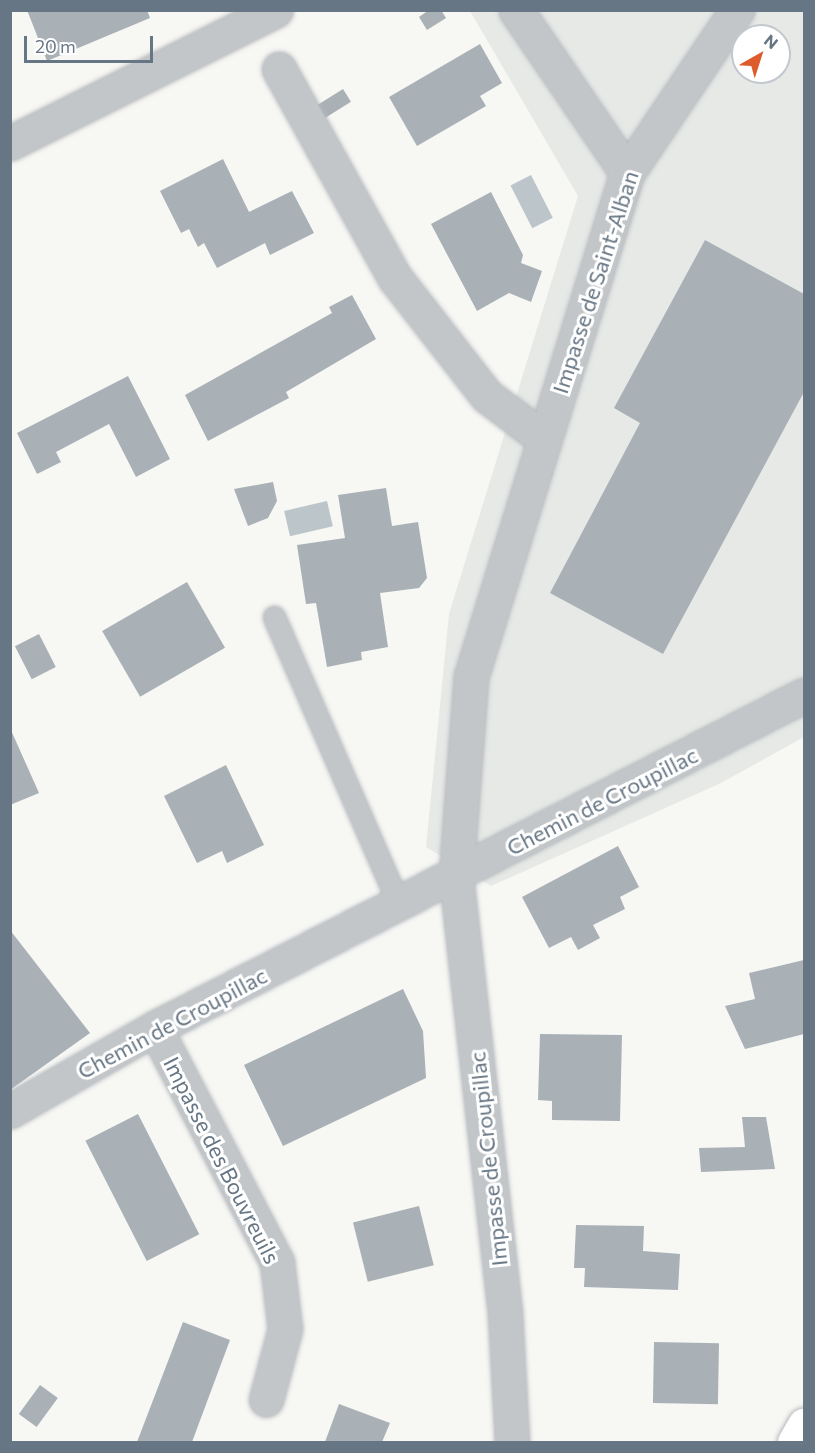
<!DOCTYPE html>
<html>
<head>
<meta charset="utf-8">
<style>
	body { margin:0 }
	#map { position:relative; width:815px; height:1453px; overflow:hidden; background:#f7f7f4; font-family:Commissioner,sans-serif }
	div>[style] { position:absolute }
	.built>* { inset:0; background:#e7e9e7 }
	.water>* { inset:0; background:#bcc6ca; transform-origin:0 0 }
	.building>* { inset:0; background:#a9b1b6; transform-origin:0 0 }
	.roads { filter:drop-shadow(0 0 2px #b5b9bd) drop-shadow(0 0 2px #b5b9bd) }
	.lane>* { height:21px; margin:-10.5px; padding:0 10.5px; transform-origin:10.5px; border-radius:10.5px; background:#c2c6c9 }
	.street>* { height:33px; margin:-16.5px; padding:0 16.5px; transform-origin:16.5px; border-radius:16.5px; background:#c2c6c9 }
	.primary>* { height:33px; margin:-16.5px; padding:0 16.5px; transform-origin:16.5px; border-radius:16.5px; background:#fff }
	span { translate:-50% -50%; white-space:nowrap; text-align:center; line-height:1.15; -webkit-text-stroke:6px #fff; paint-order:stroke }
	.street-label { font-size:22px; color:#677684 }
	.frame { position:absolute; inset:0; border:12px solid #677684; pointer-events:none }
	.north { position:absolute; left:731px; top:24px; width:60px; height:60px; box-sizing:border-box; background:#fff; border:2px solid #c2c8ce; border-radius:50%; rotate:39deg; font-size:16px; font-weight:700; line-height:24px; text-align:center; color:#677684 }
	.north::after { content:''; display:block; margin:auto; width:21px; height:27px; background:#dd5b2d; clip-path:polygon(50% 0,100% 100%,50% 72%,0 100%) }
	.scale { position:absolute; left:24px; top:36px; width:129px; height:27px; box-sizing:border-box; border:3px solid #677684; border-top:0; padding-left:8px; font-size:18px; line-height:21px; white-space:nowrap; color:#677684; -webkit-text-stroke:4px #fff; paint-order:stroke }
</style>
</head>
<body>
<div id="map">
	<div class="built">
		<i style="clip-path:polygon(evenodd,470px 11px,804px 11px,804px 737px,721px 783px,491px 886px,426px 847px,449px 614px,578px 196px,470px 11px,743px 36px,779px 36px,779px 72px,743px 72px,743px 36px)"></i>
	</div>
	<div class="water">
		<i style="left:531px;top:175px;width:48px;height:23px;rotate:63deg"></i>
		<i style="left:327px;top:501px;width:26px;height:44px;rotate:77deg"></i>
	</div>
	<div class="building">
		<i style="clip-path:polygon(27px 10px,147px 10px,150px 18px,47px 61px)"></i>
		<i style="clip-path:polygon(429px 10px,441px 10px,446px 18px,427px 30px,419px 17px)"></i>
		<i style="clip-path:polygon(480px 44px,502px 83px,480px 96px,486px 106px,417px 146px,389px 97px)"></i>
		<i style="left:343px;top:89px;width:15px;height:31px;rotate:58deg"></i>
		<i style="clip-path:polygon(223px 159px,249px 212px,292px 191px,314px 233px,270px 255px,265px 243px,217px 268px,204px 243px,198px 247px,189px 229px,181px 233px,160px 191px)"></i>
		<i style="clip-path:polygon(491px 192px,523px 255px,521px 263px,542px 271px,531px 302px,509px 293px,477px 311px,431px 224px)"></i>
		<i style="clip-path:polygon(705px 240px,804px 294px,804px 392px,663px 654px,550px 593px,640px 423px,614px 408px)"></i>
		<i style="clip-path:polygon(352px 295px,376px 339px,286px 392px,289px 398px,208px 441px,185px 395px,332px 313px,329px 307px)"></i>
		<i style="clip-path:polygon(128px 376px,170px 459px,136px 477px,109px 424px,56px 452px,61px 462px,37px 474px,17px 433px)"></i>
		<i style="clip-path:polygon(273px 482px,277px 501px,268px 518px,248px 526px,234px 489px)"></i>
		<i style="clip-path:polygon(386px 488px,392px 526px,418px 522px,427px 578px,419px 588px,380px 593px,388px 647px,361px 652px,362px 660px,327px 667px,316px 603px,306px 604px,297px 545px,345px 538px,338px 495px)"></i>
		<i style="left:187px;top:582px;width:76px;height:98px;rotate:60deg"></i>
		<i style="left:39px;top:634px;width:37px;height:27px;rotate:63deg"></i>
		<i style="clip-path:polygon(10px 728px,39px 793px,10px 805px)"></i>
		<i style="clip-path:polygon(226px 765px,264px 845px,227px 863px,222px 851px,197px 863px,164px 796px)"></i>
		<i style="clip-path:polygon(618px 846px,639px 887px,620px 897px,625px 909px,593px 925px,600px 938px,578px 950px,571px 937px,549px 948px,522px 897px)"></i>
		<i style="clip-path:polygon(10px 930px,90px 1033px,10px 1090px)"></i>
		<i style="clip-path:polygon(804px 960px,804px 1034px,745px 1049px,725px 1006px,755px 999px,749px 973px)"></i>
		<i style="clip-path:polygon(403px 989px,423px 1031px,426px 1078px,283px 1146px,244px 1065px)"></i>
		<i style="clip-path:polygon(540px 1034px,622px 1035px,620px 1121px,552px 1120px,552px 1101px,538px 1100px)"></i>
		<i style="left:138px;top:1114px;width:135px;height:59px;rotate:63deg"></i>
		<i style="clip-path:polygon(742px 1117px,766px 1117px,775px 1169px,701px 1172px,699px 1148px,745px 1147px)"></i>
		<i style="left:419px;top:1206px;width:61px;height:68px;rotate:76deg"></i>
		<i style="clip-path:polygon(576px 1225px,644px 1226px,643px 1251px,680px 1254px,678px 1290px,584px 1287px,585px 1268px,574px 1268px)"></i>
		<i style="clip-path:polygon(183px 1322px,230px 1340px,192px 1442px,137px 1442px)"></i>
		<i style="left:654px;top:1342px;width:65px;height:61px;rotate:1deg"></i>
		<i style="left:40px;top:1385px;width:22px;height:36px;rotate:36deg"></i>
		<i style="clip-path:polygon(339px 1404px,390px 1423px,382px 1442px,325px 1442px)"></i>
	</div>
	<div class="roads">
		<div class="lane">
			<i style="left:274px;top:617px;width:314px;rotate:66.5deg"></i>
		</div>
		<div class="street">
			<i style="left:516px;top:10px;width:197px;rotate:55.7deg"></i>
			<i style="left:279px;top:69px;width:239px;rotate:61deg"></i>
			<i style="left:395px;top:278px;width:150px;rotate:52.1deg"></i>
			<i style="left:487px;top:396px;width:71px;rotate:37deg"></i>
			<i style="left:10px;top:143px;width:297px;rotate:-26.6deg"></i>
			<i style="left:155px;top:1028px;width:264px;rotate:62.5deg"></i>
			<i style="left:277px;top:1262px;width:67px;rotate:83.2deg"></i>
			<i style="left:285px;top:1329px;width:73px;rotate:105deg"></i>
			<i style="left:10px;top:1111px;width:167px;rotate:-29.8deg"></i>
			<i style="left:155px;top:1028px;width:729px;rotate:-27.16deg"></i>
			<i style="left:512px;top:1442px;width:129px;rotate:-93.1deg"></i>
			<i style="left:505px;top:1313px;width:440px;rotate:-96.4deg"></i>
			<i style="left:456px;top:876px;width:200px;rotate:-85.7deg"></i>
			<i style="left:471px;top:677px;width:528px;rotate:-72.8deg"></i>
			<i style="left:627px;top:173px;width:197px;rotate:-56deg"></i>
		</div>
		<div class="primary">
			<i style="left:794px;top:1442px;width:20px;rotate:-60deg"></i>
		</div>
	</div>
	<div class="street-label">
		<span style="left:595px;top:282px;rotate:-72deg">Impasse de Saint-Alban</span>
		<span style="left:602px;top:801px;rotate:-27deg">Chemin de Croupillac</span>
		<span style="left:172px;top:1023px;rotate:-28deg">Chemin de Croupillac</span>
		<span style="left:488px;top:1159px;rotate:-96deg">Impasse de Croupillac</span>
		<span style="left:222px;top:1160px;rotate:63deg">Impasse des Bouvreuils</span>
	</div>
	<div class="frame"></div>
	<div class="north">N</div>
	<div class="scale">20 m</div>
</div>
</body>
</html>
